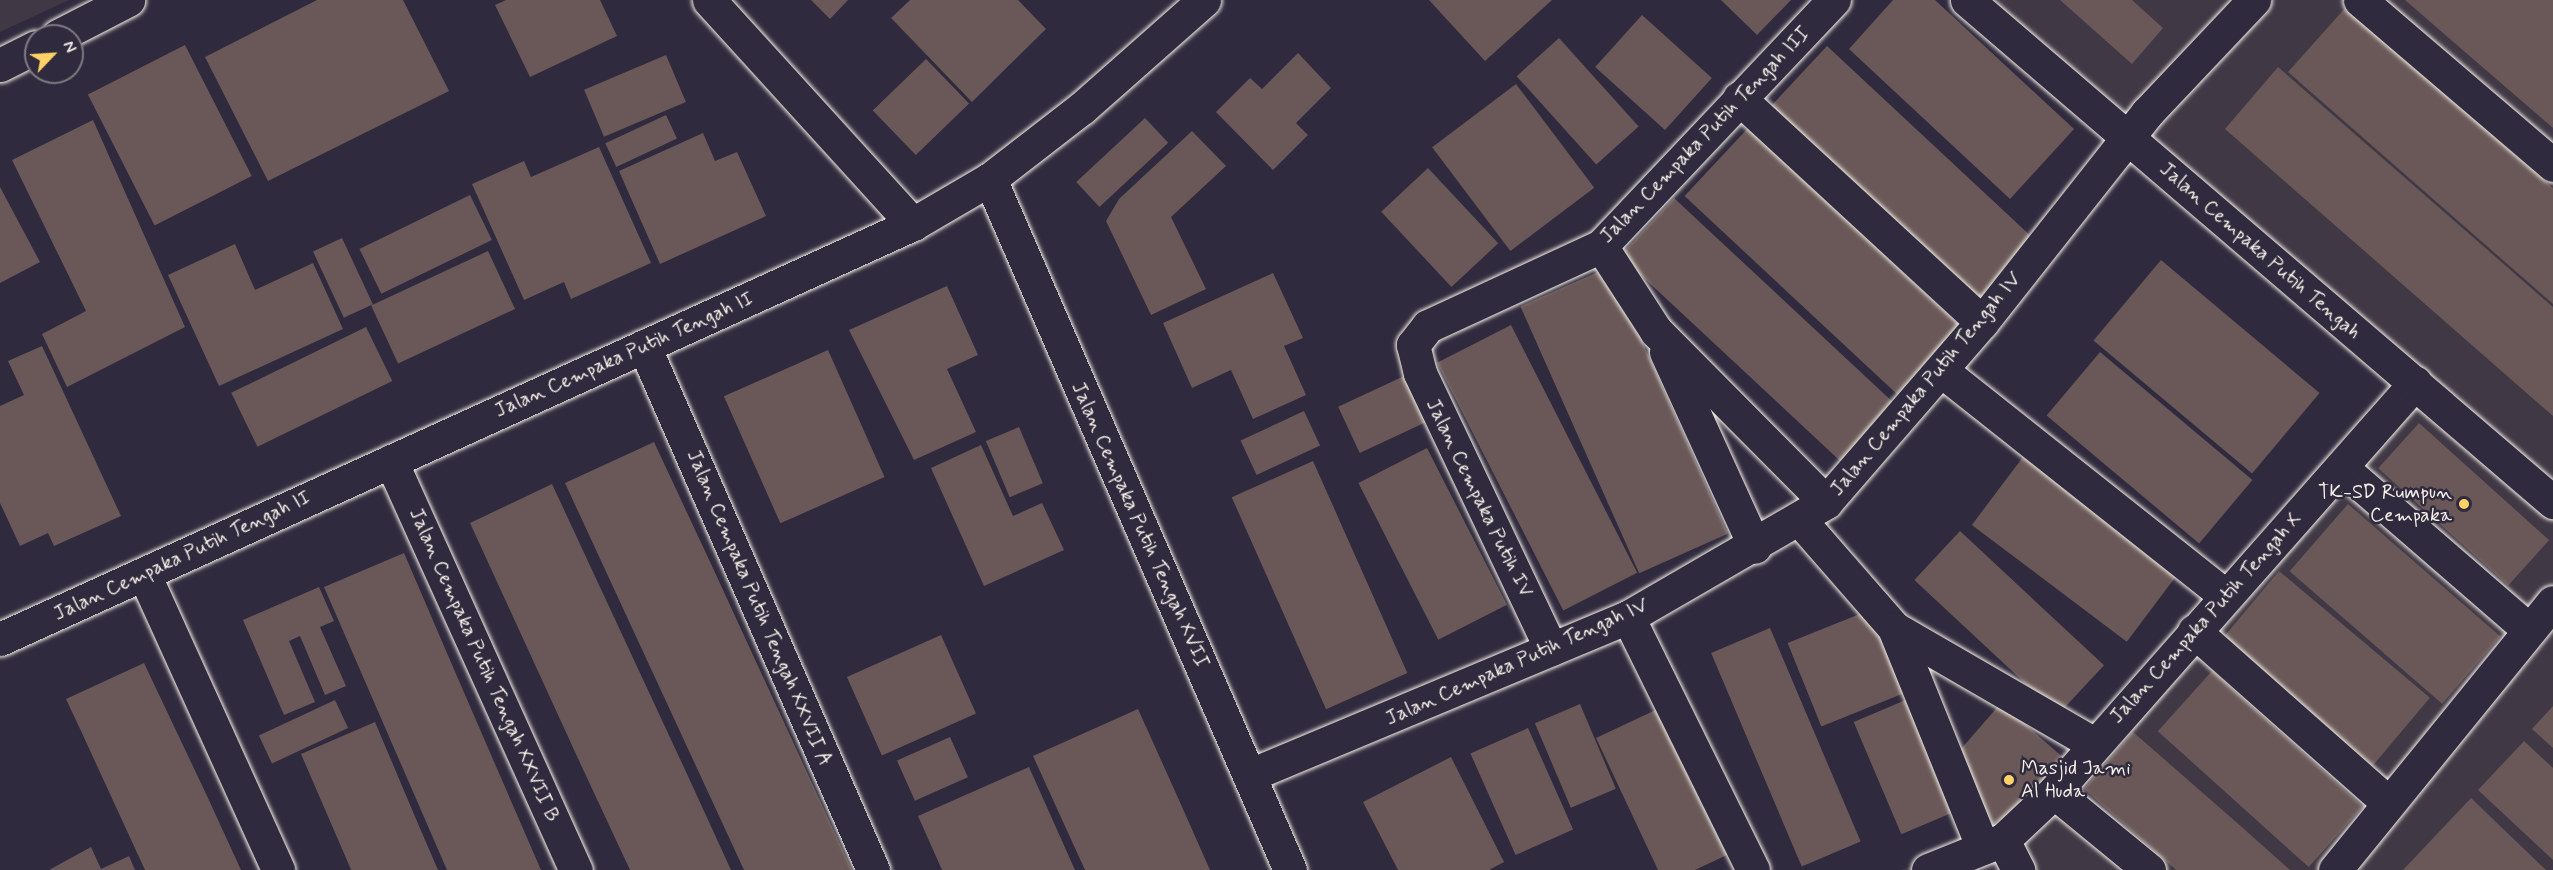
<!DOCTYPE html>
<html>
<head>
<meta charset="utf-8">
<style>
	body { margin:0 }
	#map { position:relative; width:2553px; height:870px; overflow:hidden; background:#2f2a3d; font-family:Mynerve,sans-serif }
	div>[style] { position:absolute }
	.built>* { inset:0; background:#403845 }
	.building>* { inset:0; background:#695857; transform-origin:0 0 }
	.roads { filter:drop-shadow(0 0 2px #f4f1e8) drop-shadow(0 0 2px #f4f1e8) }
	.minor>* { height:33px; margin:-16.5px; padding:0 16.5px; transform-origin:16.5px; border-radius:16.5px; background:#2f2a3d }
	.tertiary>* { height:33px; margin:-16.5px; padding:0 16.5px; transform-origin:16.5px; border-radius:16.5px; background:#2f2a3d }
	.dots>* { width:16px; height:16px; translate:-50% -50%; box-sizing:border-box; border:3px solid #2f2a3d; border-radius:50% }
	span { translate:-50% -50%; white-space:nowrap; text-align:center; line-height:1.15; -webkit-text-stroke:5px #2f2a3d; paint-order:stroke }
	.street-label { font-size:20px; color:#f4f1e8 }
	.poi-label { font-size:20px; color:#f4f1e8 }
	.right { translate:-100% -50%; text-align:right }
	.left { translate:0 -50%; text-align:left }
	.north { position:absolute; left:24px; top:24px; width:60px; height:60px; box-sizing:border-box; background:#2f2a3d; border:2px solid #7e7a81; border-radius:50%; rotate:65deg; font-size:16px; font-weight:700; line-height:24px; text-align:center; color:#f4f1e8 }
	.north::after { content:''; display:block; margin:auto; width:21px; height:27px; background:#ffd166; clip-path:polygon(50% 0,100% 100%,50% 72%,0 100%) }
</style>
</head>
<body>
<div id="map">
	<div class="built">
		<i style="clip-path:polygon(0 0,69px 0,0 32px)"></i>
		<i style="clip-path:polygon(1958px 0,2553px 0,2553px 870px,1901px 870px,2003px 833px,2408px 367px)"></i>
	</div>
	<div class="building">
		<i style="clip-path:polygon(317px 0,403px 0,449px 91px,268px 181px,205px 57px)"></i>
		<i style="clip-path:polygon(506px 0,600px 0,617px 36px,530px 77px,495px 5px)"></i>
		<i style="clip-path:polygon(811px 0,848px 0,830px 19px)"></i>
		<i style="clip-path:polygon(910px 0,1018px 0,1046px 29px,972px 102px,891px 18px)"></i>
		<i style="clip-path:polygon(1429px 0,1552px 0,1485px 61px)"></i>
		<i style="clip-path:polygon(1721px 0,1791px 0,1757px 35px)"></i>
		<i style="clip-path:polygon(1893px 0,1935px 0,2074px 129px,2010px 199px,1849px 49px)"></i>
		<i style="clip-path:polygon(2060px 0,2132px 0,2163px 28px,2132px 64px)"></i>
		<i style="clip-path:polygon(2405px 0,2553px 0,2553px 128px,2465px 52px)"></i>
		<i style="clip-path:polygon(2346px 7px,2553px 188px,2553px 304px,2288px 72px)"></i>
		<i style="left:1642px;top:15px;width:94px;height:70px;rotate:42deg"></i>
		<i style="left:1559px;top:38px;width:119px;height:57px;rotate:48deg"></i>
		<i style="left:185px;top:45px;width:147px;height:109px;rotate:63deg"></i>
		<i style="left:1827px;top:46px;width:285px;height:84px;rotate:43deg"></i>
		<i style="clip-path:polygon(1298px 53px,1331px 88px,1296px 123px,1308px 135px,1273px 170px,1216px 112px,1250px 78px,1262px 89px)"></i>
		<i style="left:666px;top:55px;width:51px;height:89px;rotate:67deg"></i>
		<i style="left:926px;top:59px;width:62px;height:74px;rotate:46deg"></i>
		<i style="clip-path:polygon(2278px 67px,2553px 307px,2553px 416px,2225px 129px)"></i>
		<i style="left:1516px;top:84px;width:130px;height:105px;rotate:53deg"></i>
		<i style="left:666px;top:115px;width:26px;height:67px;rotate:65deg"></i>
		<i style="left:1145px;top:118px;width:34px;height:94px;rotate:47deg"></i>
		<i style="clip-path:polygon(93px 120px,185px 327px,67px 387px,42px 334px,86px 311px,12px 160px)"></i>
		<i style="left:1748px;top:128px;width:298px;height:93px;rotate:43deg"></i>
		<i style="clip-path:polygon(1192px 131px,1226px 166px,1171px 217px,1206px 289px,1151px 315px,1106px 221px,1119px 199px)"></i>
		<i style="clip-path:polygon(703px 133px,715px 161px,737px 152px,766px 216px,660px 264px,619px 171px)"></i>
		<i style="clip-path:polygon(599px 147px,651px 263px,571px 299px,564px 282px,524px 300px,472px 184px,524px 161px,531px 177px)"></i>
		<i style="left:1428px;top:168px;width:103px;height:64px;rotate:47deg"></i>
		<i style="clip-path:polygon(0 187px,40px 262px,0 283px)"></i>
		<i style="left:470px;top:195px;width:50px;height:123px;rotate:64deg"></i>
		<i style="left:1674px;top:198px;width:301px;height:79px;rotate:43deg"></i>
		<i style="left:342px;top:238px;width:73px;height:32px;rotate:65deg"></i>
		<i style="clip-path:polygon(235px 244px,255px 290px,313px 263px,343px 329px,219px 386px,168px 275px)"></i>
		<i style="left:488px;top:251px;width:64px;height:129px;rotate:65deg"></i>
		<i style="left:2161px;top:260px;width:207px;height:105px;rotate:40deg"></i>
		<i style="left:1609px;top:267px;width:292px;height:97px;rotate:66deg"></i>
		<i style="clip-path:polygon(1273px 273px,1303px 338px,1284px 346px,1306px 395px,1253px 419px,1231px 370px,1192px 388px,1163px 323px)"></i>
		<i style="clip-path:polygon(947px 286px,978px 355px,947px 369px,976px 432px,914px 460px,849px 330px)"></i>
		<i style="left:1511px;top:325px;width:278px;height:83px;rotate:63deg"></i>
		<i style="left:366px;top:327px;width:60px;height:150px;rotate:64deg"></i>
		<i style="clip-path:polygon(42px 346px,121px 516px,54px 546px,48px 533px,20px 546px,0 503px,0 406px,24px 395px,8px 361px)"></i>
		<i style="left:828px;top:350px;width:139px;height:114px;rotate:66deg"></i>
		<i style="left:2100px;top:352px;width:199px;height:83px;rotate:40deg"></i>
		<i style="left:1417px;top:370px;width:51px;height:87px;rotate:65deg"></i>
		<i style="left:1304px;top:411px;width:38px;height:70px;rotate:65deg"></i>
		<i style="left:2419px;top:423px;width:175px;height:61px;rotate:42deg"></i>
		<i style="left:1019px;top:427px;width:61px;height:36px;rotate:67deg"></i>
		<i style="clip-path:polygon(654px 442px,712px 566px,852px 870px,744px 870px,714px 805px,565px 483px)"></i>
		<i style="clip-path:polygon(981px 445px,1013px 516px,1042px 503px,1064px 550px,984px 586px,931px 468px)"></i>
		<i style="left:1427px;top:448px;width:176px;height:77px;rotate:63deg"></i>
		<i style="left:2023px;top:457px;width:194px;height:85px;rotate:37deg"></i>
		<i style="left:1313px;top:461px;width:232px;height:89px;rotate:66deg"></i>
		<i style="clip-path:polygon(552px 484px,687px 774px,731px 870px,630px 870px,581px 765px,470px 523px)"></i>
		<i style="left:2348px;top:504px;width:202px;height:89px;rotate:41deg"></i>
		<i style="left:1960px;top:531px;width:197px;height:67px;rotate:43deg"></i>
		<i style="clip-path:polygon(404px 553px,456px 674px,541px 870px,447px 870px,324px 587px)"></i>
		<i style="left:2279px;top:571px;width:197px;height:89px;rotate:40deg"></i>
		<i style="clip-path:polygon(319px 587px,334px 621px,320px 627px,346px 686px,325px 695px,300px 636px,289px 641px,315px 702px,284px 715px,243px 620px)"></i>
		<i style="left:1872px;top:609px;width:90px;height:91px;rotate:68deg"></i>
		<i style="left:1770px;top:628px;width:232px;height:64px;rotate:67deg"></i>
		<i style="left:941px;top:635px;width:86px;height:103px;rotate:66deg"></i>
		<i style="clip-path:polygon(144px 663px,208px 798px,241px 870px,145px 870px,81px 731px,66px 699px)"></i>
		<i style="left:2212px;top:671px;width:203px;height:81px;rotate:42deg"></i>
		<i style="left:1908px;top:699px;width:122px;height:59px;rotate:67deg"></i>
		<i style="left:335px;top:700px;width:31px;height:84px;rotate:65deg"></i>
		<i style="clip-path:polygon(2001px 703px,2066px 760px,2034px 800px,1993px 824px,1954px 757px)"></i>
		<i style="left:1580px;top:704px;width:92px;height:49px;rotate:67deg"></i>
		<i style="clip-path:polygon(2553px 706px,2553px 748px,2532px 729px)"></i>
		<i style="clip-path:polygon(1662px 707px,1731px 853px,1695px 870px,1658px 870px,1596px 738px)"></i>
		<i style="clip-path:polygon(1138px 709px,1179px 800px,1210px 870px,1085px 870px,1033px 756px)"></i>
		<i style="clip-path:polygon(375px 722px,419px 826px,438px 870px,351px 870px,346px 858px,301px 754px)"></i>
		<i style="left:1528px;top:728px;width:111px;height:63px;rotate:66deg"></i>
		<i style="clip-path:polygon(2133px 732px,2235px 821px,2290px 870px,2176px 870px,2084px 789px)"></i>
		<i style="left:950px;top:737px;width:44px;height:58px;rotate:66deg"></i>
		<i style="clip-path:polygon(2524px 741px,2553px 768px,2553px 860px,2478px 790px)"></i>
		<i style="clip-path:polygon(1451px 757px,1504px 862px,1489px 870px,1398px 870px,1363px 802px)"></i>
		<i style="clip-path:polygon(1029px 767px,1075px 870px,942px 870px,918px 816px)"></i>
		<i style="clip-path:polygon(2471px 798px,2546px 870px,2403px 870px)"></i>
		<i style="clip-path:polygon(91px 847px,101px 869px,129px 856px,135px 870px,49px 870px)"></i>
	</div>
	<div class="roads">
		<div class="minor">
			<i style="left:709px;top:0;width:303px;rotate:47.7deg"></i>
			<i style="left:2360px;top:0;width:254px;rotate:40.5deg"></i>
			<i style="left:58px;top:36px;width:79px;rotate:-27.2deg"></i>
			<i style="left:0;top:65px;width:40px;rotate:-26.6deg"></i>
			<i style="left:1739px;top:98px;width:330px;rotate:42.7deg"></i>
			<i style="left:990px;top:179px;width:753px;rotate:66.53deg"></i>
			<i style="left:1601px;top:246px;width:101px;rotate:57.1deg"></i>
			<i style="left:1656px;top:331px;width:241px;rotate:45.2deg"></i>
			<i style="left:644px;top:346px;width:572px;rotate:66.39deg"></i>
			<i style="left:1666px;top:352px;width:214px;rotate:65.5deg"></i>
			<i style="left:1942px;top:371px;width:362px;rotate:38.4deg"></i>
			<i style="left:391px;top:461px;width:449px;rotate:65.7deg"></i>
			<i style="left:2342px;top:468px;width:247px;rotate:40.9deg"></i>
			<i style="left:1799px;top:519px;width:145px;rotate:48.9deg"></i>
			<i style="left:1894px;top:628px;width:237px;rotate:68deg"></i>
			<i style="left:144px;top:574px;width:325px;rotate:65.6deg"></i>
			<i style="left:1628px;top:617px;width:282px;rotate:63.7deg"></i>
			<i style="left:1894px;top:628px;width:229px;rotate:30.1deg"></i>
			<i style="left:2194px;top:631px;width:258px;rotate:41.5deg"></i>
			<i style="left:1551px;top:649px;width:306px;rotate:-115.4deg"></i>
			<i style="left:1420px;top:373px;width:29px;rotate:-104deg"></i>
			<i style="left:1413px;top:345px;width:24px;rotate:-52deg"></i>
			<i style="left:1428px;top:326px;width:191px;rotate:-24.8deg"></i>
			<i style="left:1601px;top:246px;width:339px;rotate:-46.6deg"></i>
			<i style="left:1250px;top:775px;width:410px;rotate:-22.7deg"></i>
			<i style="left:1628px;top:617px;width:229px;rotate:-30.1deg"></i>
			<i style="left:1826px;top:502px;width:238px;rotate:-49.1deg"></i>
			<i style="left:1982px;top:322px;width:266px;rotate:-51.7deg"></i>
			<i style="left:2147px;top:113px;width:156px;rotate:-46.6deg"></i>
			<i style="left:2054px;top:792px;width:123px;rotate:39.4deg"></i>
			<i style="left:2003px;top:840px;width:34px;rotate:63deg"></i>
			<i style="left:1928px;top:870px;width:81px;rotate:-21.8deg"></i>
			<i style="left:2003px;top:840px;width:70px;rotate:-43.3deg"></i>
			<i style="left:2054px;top:792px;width:546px;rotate:-48.57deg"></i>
			<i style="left:2335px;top:870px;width:345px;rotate:-50.9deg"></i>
		</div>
		<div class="tertiary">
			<i style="left:1967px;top:0;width:772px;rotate:40.59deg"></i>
			<i style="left:0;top:639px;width:1003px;rotate:-24.44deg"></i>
			<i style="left:913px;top:224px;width:89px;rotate:-30.3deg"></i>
			<i style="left:990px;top:179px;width:116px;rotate:-37.7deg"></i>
			<i style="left:1082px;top:108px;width:163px;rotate:-41.5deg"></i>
		</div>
	</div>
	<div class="dots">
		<i style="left:2464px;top:504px;background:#ffd166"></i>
		<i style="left:2009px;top:780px;background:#ffd166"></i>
	</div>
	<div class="street-label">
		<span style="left:1705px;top:135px;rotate:-46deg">Jalan Cempaka Putih Tengah III</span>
		<span style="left:2260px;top:251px;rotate:41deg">Jalan Cempaka Putih Tengah</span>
		<span style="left:624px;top:355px;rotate:-24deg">Jalan Cempaka Putih Tengah II</span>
		<span style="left:1926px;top:384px;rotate:-50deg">Jalan Cempaka Putih Tengah IV</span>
		<span style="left:1479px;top:498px;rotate:64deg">Jalan Cempaka Putih IV</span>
		<span style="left:1140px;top:525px;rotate:66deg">Jalan Cempaka Putih Tengah XVII</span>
		<span style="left:182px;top:556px;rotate:-25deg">Jalan Cempaka Putih Tengah II</span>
		<span style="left:759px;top:608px;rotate:67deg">Jalan Cempaka Putih Tengah XXVII A</span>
		<span style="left:2206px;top:618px;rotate:-48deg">Jalan Cempaka Putih Tengah X</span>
		<span style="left:1517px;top:662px;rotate:-24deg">Jalan Cempaka Putih Tengah IV</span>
		<span style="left:484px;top:665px;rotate:66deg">Jalan Cempaka Putih Tengah XXVII B</span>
	</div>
	<div class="poi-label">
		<span class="right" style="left:2452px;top:504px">TK-SD Rumpun<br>Cempaka</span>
		<span class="left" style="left:2021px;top:780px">Masjid Jami<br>Al Huda</span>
	</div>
	<div class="north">N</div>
</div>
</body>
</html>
